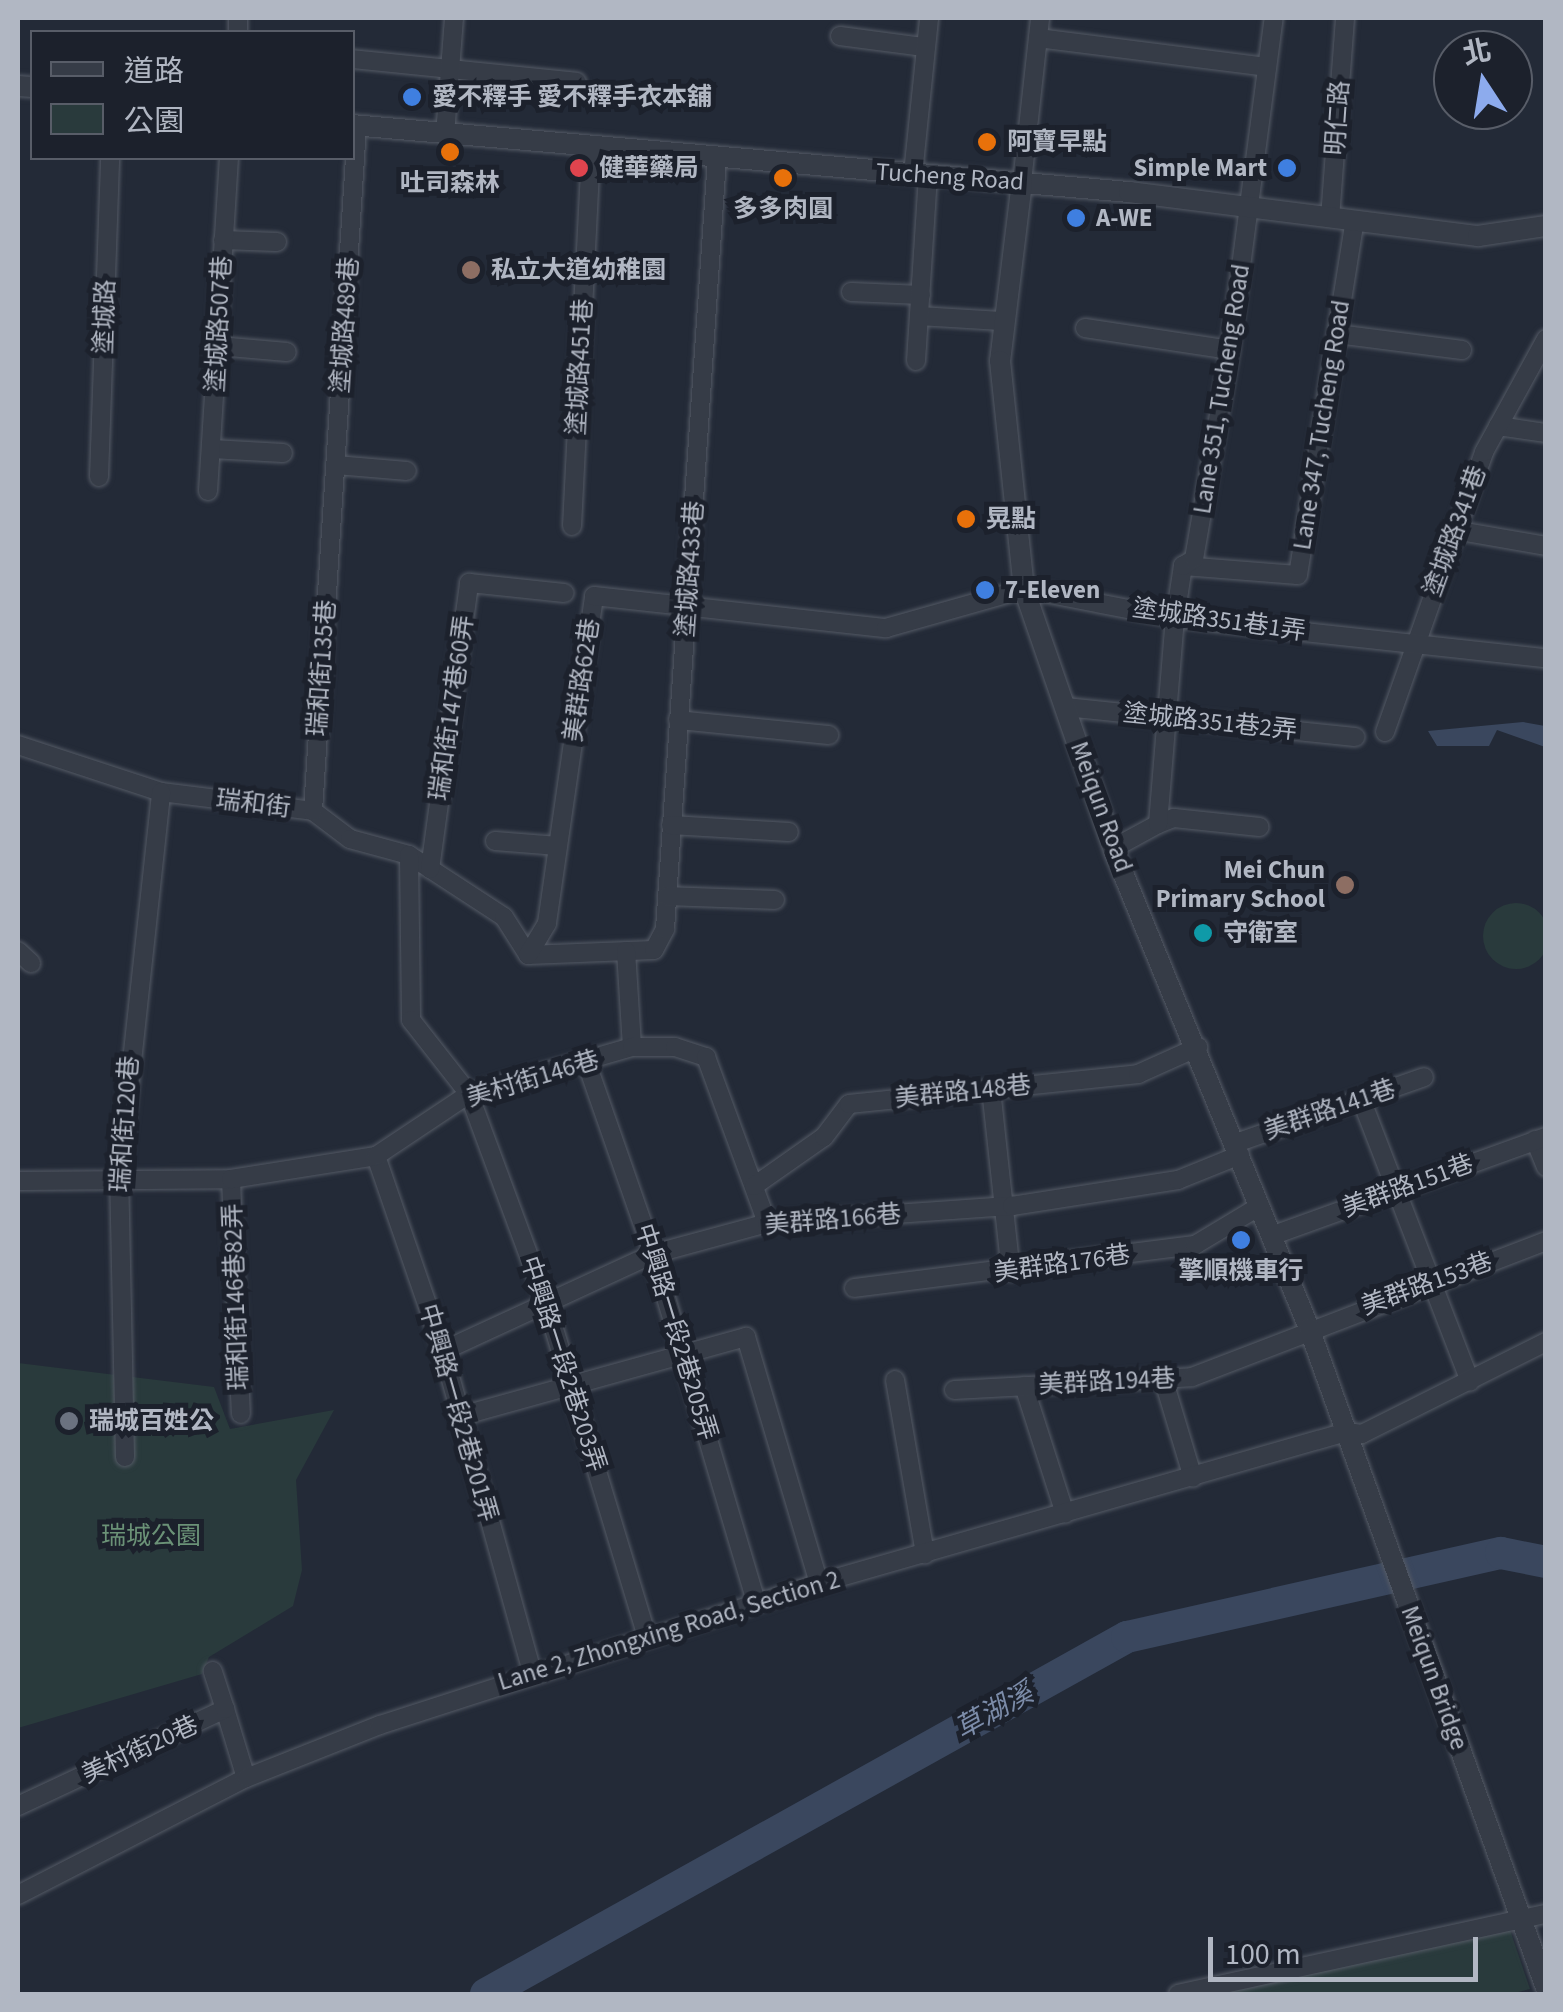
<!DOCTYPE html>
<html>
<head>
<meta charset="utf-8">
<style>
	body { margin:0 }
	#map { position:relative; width:1563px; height:2012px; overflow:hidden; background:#232a37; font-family:"Source Sans 3","Noto Sans TC",sans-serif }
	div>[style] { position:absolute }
	.green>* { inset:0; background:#293a3c }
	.round { border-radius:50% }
	.water>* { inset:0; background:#3a475e }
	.river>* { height:32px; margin:-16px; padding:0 16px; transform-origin:16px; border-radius:16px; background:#3a475e }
	.roads { filter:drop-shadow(0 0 2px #545a65) drop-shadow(0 0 2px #545a65) }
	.minor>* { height:18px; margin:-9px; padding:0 9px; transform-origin:9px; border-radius:9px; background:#363c47 }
	.tertiary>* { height:20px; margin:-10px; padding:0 10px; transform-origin:10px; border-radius:10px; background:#363c47 }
	.dots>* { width:28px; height:28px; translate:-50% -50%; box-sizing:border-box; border:5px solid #1c212c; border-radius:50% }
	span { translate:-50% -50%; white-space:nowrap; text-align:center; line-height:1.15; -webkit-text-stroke:10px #1c212c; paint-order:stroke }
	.poi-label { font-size:25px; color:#b1b7c3; font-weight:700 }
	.left { translate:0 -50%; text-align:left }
	.right { translate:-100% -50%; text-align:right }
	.street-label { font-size:25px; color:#b1b7c3 }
	.park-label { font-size:25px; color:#6b9277 }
	.water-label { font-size:28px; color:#7c8ca9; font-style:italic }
	.frame { position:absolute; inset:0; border:20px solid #b1b7c3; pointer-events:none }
	.legend { position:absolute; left:30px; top:30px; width:325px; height:130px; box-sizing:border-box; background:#1c212c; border:2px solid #585d68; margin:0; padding:12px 18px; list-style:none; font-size:30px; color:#b1b7c3 }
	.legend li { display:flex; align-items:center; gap:20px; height:50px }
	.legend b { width:50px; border:2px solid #585d68 }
	.north { position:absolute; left:1433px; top:30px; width:100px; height:100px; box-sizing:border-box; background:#1c212c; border:2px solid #585d68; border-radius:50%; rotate:348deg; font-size:28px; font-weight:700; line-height:40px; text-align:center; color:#b1b7c3 }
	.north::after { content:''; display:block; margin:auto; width:35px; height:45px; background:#8dabed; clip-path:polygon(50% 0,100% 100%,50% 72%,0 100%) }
	.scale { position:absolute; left:1208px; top:1937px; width:270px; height:45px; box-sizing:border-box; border:5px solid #b1b7c3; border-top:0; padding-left:12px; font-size:30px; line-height:35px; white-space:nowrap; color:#b1b7c3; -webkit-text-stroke:8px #1c212c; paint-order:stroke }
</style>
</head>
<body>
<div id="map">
	<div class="green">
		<i class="round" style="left:1483px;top:903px;width:66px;height:66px"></i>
		<i style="clip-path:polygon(18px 1363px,214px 1387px,230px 1429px,334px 1410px,296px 1480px,302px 1570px,293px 1606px,209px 1657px,202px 1674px,18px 1728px)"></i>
		<i style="clip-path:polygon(1510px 1930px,1530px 1989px,1511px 1994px,1221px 1994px)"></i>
	</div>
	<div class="water">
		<i style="clip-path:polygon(1523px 722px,1545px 726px,1545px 747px,1497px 730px,1489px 746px,1437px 746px,1428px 731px)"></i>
	</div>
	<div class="river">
		<i style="left:486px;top:1994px;width:734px;rotate:-29.12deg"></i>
		<i style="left:1127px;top:1637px;width:383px;rotate:-12.7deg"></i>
		<i style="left:1501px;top:1553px;width:46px;rotate:11.3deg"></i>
	</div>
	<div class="roads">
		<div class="minor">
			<i style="left:238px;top:32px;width:14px;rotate:-90deg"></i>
			<i style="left:840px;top:36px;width:85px;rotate:7.5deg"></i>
			<i style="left:1038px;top:38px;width:230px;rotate:7.2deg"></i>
			<i style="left:352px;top:59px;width:226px;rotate:5.8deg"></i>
			<i style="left:445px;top:135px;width:117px;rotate:-85.6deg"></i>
			<i style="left:913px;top:174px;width:157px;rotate:-84.1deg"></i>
			<i style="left:1022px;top:182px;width:165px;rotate:-83.7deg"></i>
			<i style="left:1330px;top:218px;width:201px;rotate:-85.7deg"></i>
			<i style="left:223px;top:240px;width:54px;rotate:2.1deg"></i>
			<i style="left:851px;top:292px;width:70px;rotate:2.5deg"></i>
			<i style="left:919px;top:316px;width:82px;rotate:3.5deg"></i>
			<i style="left:1085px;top:328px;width:147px;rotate:8.6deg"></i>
			<i style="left:1337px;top:334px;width:126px;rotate:7.3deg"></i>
			<i style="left:218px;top:346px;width:69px;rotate:5deg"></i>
			<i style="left:916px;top:361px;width:185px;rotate:-86.3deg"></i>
			<i style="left:1498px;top:426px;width:49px;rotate:8.3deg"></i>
			<i style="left:212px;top:449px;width:71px;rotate:3.2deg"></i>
			<i style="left:336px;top:465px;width:71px;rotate:4.8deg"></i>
			<i style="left:99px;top:477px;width:319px;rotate:-88deg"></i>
			<i style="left:208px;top:491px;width:334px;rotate:-86.4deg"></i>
			<i style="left:572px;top:526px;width:377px;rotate:-87.1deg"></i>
			<i style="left:1454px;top:530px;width:93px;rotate:9.9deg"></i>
			<i style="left:1183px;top:566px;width:115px;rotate:4.5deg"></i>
			<i style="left:1298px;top:575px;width:359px;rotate:-80.9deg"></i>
			<i style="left:1065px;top:707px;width:292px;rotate:5.9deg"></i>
			<i style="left:678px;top:720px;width:152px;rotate:5.7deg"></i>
			<i style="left:1385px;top:732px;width:297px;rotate:-70.5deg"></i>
			<i style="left:1484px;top:452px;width:129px;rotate:-61.2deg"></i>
			<i style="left:18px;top:745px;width:151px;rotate:18.2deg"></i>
			<i style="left:161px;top:792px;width:153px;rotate:7.1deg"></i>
			<i style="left:313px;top:811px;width:46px;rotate:37.1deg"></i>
			<i style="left:350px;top:839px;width:61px;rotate:15.2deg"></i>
			<i style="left:409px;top:855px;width:113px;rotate:33.1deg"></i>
			<i style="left:504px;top:917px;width:45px;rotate:57.7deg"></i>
			<i style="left:528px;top:955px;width:126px;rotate:-2.3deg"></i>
			<i style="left:654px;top:950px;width:24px;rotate:-62deg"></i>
			<i style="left:665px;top:929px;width:773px;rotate:-86.14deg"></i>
			<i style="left:313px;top:811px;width:686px;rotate:-86.32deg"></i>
			<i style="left:1158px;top:824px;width:17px;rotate:-21deg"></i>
			<i style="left:1174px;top:818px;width:86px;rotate:6deg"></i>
			<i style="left:671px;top:825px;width:118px;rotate:3.4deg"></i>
			<i style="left:495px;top:841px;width:63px;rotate:4.5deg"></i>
			<i style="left:1114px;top:848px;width:50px;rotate:-28.6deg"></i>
			<i style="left:1158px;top:824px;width:207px;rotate:-85.3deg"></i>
			<i style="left:1175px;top:618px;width:53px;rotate:-81.3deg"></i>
			<i style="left:1183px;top:566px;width:13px;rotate:-32deg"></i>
			<i style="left:1194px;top:559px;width:212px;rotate:-80.2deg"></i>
			<i style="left:1230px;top:350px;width:335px;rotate:-82.5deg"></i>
			<i style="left:409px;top:855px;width:165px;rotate:89.3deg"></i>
			<i style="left:411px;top:1020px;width:94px;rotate:51.9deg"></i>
			<i style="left:469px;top:1094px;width:219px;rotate:69.7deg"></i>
			<i style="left:545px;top:1299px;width:353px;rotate:73.2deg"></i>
			<i style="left:430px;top:869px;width:289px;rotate:-82.2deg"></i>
			<i style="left:469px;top:583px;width:96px;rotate:6deg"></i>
			<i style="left:667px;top:896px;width:108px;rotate:2.1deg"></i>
			<i style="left:18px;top:951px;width:18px;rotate:43deg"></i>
			<i style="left:626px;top:951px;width:96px;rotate:86.4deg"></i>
			<i style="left:528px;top:955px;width:37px;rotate:-59deg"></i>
			<i style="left:547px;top:923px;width:330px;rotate:-81.8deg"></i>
			<i style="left:594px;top:596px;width:294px;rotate:6.3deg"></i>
			<i style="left:886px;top:628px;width:143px;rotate:-15.8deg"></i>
			<i style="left:1024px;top:589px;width:154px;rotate:10.9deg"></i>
			<i style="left:1175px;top:618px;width:373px;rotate:6.2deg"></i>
			<i style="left:587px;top:1064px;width:201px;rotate:70.8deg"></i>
			<i style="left:653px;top:1254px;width:363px;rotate:73.5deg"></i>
			<i style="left:991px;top:1089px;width:184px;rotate:83.8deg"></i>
			<i style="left:1361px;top:1099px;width:303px;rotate:68.9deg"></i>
			<i style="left:1535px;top:1140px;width:29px;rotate:68deg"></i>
			<i style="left:1236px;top:1143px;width:199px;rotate:-19.3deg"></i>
			<i style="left:376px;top:1156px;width:206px;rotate:71deg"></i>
			<i style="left:443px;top:1351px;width:334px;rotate:74.5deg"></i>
			<i style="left:231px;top:1179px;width:235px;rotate:87.6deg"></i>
			<i style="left:18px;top:1181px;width:213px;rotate:-0.5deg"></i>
			<i style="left:231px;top:1179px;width:147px;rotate:-9deg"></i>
			<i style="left:376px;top:1156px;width:112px;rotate:-33.7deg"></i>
			<i style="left:469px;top:1094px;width:170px;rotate:-16.1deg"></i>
			<i style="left:632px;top:1047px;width:43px"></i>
			<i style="left:675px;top:1047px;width:33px;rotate:18deg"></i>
			<i style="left:706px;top:1057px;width:177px;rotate:69.8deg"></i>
			<i style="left:754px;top:1186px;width:85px;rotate:-35deg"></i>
			<i style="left:824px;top:1137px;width:41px;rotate:-52.9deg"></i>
			<i style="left:849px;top:1104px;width:291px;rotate:-5.9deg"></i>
			<i style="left:1138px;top:1074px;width:66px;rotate:-24.2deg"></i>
			<i style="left:1271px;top:1236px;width:292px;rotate:-19.8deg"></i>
			<i style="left:854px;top:1288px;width:344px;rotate:-7.2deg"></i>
			<i style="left:1195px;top:1245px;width:76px;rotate:-31deg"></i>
			<i style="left:443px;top:1351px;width:231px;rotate:-24.8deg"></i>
			<i style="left:653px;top:1254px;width:118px;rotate:-15.2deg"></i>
			<i style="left:767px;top:1223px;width:246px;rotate:-4deg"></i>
			<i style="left:1012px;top:1206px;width:168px;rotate:-8.9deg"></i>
			<i style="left:1178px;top:1180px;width:67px;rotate:-22deg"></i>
			<i style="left:1163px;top:1378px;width:104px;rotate:73.3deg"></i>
			<i style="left:895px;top:1380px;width:177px;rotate:80.2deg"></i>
			<i style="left:1024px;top:1386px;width:134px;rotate:72.2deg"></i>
			<i style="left:954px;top:1390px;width:238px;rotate:-3.1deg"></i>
			<i style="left:1192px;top:1377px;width:379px;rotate:-21deg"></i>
			<i style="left:461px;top:1416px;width:296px;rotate:-15.5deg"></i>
			<i style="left:746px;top:1337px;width:257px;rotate:73.5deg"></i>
			<i style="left:125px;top:1457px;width:276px;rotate:-91.2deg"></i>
			<i style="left:119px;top:1181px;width:391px;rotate:-83.8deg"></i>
			<i style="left:225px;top:1709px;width:72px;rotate:73.1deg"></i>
			<i style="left:18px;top:1806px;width:229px;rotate:-25.1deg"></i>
			<i style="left:225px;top:1709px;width:40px;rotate:-108deg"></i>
			<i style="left:18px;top:1895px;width:256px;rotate:-27.2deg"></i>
			<i style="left:246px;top:1778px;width:144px;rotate:-21.6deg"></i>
			<i style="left:380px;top:1725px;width:461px;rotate:-17.9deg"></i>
			<i style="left:819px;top:1583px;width:548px;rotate:-15.99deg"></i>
			<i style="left:1346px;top:1432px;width:16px;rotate:7deg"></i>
			<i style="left:1362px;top:1434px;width:206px;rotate:-26.6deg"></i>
			<i style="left:1178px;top:1994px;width:377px;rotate:-12.3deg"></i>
		</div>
		<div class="tertiary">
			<i style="left:18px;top:86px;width:14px;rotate:4deg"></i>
			<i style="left:352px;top:125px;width:780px;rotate:4.93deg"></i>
			<i style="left:1129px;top:192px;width:352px;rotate:7.2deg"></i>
			<i style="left:1478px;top:236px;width:69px;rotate:-8.4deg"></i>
			<i style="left:1022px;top:182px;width:180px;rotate:97deg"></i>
			<i style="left:1000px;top:361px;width:229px;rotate:84deg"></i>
			<i style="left:1024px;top:589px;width:277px;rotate:71deg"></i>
			<i style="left:1114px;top:851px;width:515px;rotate:67.77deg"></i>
			<i style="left:1309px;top:1328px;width:701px;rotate:70.25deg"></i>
		</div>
	</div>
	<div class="dots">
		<i style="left:412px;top:97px;background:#3f7fe0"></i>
		<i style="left:987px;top:142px;background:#e8710a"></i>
		<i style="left:450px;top:152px;background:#e8710a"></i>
		<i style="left:579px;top:168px;background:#e0444e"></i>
		<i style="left:1287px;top:168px;background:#3f7fe0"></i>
		<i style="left:783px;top:178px;background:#e8710a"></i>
		<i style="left:1076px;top:218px;background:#3f7fe0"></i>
		<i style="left:471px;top:270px;background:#8d6e63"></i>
		<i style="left:966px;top:519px;background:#e8710a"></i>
		<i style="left:985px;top:590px;background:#3f7fe0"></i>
		<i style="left:1345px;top:885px;background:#8d6e63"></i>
		<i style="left:1203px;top:933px;background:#0f9aa8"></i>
		<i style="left:1241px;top:1240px;background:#3f7fe0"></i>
		<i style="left:69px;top:1421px;background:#6b7280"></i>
	</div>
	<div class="poi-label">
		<span class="left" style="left:432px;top:97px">愛不釋手 愛不釋手衣本舖</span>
		<span class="left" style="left:1007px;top:142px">阿寶早點</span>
		<span class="left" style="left:599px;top:168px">健華藥局</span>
		<span class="right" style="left:1267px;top:168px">Simple Mart</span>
		<span style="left:450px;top:183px">吐司森林</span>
		<span style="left:783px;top:209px">多多肉圓</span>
		<span class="left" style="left:1096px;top:218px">A-WE</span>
		<span class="left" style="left:491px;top:270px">私立大道幼稚園</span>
		<span class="left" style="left:986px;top:519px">晃點</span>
		<span class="left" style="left:1005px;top:590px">7-Eleven</span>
		<span class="right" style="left:1325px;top:885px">Mei Chun<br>Primary School</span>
		<span class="left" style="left:1223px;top:933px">守衛室</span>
		<span style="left:1241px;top:1271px">擎順機車行</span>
		<span class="left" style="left:89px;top:1421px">瑞城百姓公</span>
	</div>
	<div class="street-label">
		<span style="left:1338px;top:118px;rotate:-86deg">明仁路</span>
		<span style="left:950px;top:177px;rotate:4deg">Tucheng Road</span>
		<span style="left:105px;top:317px;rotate:-88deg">塗城路</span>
		<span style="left:219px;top:324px;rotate:-87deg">塗城路507巷</span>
		<span style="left:345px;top:325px;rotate:-86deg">塗城路489巷</span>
		<span style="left:580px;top:367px;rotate:-87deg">塗城路451巷</span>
		<span style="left:1222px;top:389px;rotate:-81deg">Lane 351, Tucheng Road</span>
		<span style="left:1322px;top:425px;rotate:-81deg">Lane 347, Tucheng Road</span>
		<span style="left:1455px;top:531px;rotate:-70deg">塗城路341巷</span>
		<span style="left:690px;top:569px;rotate:-86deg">塗城路433巷</span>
		<span style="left:1219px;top:620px;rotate:8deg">塗城路351巷1弄</span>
		<span style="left:322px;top:668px;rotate:-86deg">瑞和街135巷</span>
		<span style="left:582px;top:680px;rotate:-82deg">美群路62巷</span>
		<span style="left:452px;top:708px;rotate:-82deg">瑞和街147巷60弄</span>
		<span style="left:1210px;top:722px;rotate:6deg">塗城路351巷2弄</span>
		<span style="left:253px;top:804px;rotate:7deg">瑞和街</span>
		<span style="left:1101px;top:807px;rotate:70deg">Meiqun Road</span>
		<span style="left:533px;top:1079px;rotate:-17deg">美村街146巷</span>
		<span style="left:963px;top:1092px;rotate:-6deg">美群路148巷</span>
		<span style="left:1330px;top:1110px;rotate:-19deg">美群路141巷</span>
		<span style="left:125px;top:1124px;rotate:-86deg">瑞和街120巷</span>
		<span style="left:1408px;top:1186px;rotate:-20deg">美群路151巷</span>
		<span style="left:833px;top:1220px;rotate:-5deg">美群路166巷</span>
		<span style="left:1062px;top:1264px;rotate:-8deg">美群路176巷</span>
		<span style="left:1427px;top:1284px;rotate:-20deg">美群路153巷</span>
		<span style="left:236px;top:1297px;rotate:-92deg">瑞和街146巷82弄</span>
		<span style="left:676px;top:1332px;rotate:73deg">中興路一段2巷205弄</span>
		<span style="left:563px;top:1364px;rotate:72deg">中興路一段2巷203弄</span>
		<span style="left:1107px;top:1382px;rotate:-3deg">美群路194巷</span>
		<span style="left:458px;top:1413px;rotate:74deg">中興路一段2巷201弄</span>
		<span style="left:669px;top:1631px;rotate:-17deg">Lane 2, Zhongxing Road, Section 2</span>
		<span style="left:1434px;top:1678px;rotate:70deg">Meiqun Bridge</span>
		<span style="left:140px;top:1750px;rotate:-25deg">美村街20巷</span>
	</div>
	<div class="park-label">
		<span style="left:151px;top:1536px">瑞城公園</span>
	</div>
	<div class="water-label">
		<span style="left:994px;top:1711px;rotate:-29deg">草湖溪</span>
	</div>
	<div class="frame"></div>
	<ul class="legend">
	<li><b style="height:12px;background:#363c47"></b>道路</li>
	<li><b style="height:28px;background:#293a3c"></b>公園</li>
	</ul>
	<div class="north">北</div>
	<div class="scale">100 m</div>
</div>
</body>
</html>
